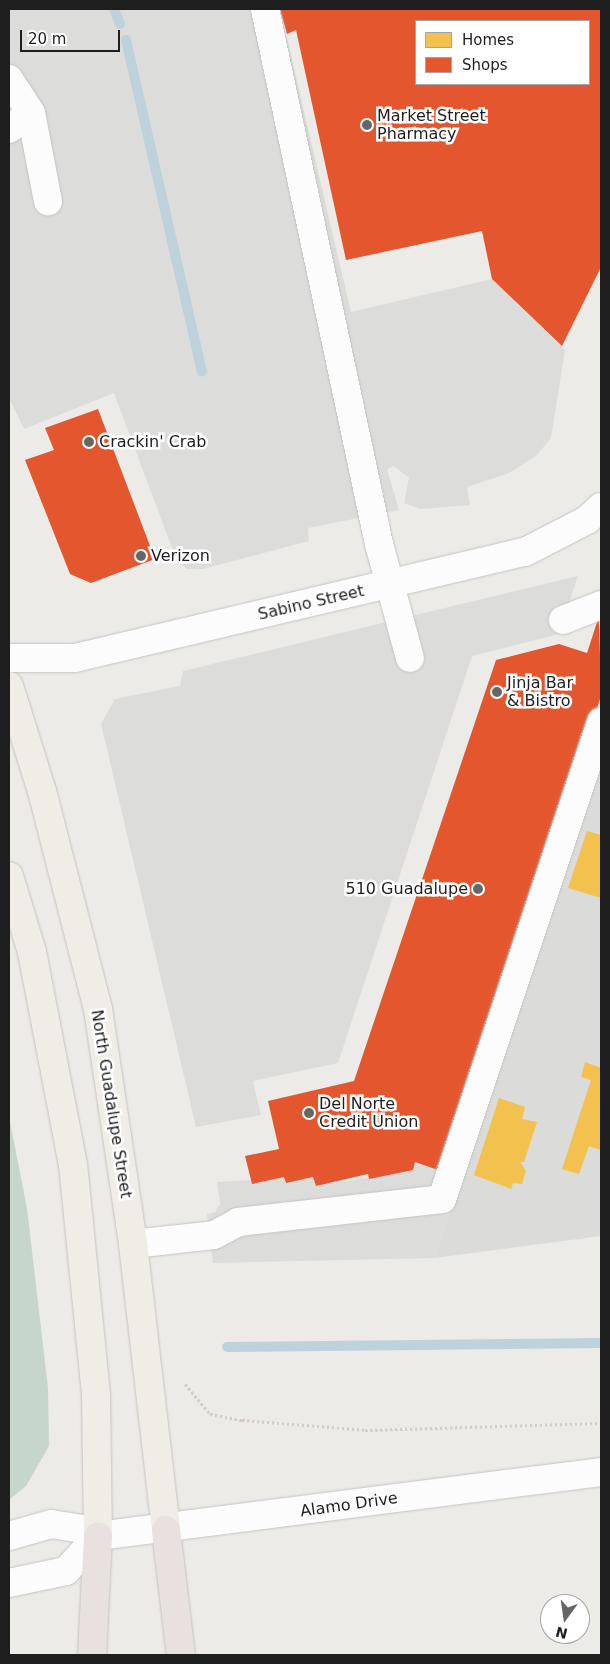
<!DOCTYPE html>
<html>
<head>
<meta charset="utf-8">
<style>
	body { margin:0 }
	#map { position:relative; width:610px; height:1664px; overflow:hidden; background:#ecebe8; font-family:"DejaVu Sans",sans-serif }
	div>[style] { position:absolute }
	.residential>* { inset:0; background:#dbdbd9 }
	.cemetery>* { inset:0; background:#c7d6ca }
	.parking>* { inset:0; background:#dcdcda }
	.homes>* { inset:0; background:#f2c14e }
	.shops>* { inset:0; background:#e4572e }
	.stream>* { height:10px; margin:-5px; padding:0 5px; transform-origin:5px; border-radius:5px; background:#bed2dc }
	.path>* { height:3px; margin-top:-1.5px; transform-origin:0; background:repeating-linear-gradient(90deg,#d5cbc8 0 2.5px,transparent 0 5px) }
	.roads { filter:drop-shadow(0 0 1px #c3c3c2) drop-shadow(0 0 1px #c3c3c2) }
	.minor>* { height:28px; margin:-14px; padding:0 14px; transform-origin:14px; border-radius:14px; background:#fcfcfc }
	.major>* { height:28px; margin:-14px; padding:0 14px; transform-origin:14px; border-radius:14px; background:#efede6 }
	.highway>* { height:28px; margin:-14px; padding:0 14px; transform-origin:14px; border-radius:14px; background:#e9e0e0 }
	.dots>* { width:14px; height:14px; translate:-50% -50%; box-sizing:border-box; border:2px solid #fff; border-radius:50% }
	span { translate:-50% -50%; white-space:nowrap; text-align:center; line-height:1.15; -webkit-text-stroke:5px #fff; paint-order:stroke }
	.poi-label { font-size:16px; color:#1e1e1e }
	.left { translate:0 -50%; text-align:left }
	.right { translate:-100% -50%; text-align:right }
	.street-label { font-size:16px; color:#1e1e1e }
	.frame { position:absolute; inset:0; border:10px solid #1e1e1e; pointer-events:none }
	.legend { position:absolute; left:415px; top:20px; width:175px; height:65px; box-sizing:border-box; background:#fff; border:1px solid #a5a5a5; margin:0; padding:6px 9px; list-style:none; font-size:15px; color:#1e1e1e }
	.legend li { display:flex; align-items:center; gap:10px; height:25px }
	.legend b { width:25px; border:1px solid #a5a5a5 }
	.north { position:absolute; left:540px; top:1594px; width:50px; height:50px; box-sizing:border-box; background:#fff; border:1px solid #a5a5a5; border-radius:50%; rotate:194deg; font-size:14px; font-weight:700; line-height:20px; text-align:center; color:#1e1e1e }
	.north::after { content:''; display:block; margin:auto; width:18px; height:22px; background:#666665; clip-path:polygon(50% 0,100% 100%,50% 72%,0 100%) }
	.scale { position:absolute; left:20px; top:30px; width:100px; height:22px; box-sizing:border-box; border:2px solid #1e1e1e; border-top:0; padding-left:6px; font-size:15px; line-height:18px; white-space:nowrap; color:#1e1e1e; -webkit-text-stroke:4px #fff; paint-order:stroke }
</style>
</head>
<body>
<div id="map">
	<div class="residential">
		<i style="clip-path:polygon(601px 759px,601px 1236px,434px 1258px)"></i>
	</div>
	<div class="cemetery">
		<i style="clip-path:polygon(9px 1117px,27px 1208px,48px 1388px,49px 1446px,26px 1486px,9px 1500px)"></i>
	</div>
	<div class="parking">
		<i style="clip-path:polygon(9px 9px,280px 9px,351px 312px,492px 279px,565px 350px,551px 438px,536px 456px,509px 473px,467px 487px,470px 505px,421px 509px,404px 503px,409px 478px,394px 466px,387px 469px,399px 510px,308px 528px,309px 541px,203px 569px,187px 569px,177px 561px,114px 393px,24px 429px,9px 398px)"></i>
		<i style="clip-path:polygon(578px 576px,559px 634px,472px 656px,338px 1063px,253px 1081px,261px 1115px,196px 1127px,101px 724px,115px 699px,180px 686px,183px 671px)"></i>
		<i style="clip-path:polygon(415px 1162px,461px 1177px,434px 1258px,213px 1263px,207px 1214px,215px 1212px,220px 1204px,217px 1182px,251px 1180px,252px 1184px,284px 1177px,286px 1183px,313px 1177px,316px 1186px,412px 1170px)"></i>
	</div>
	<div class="homes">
		<i style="clip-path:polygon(587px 831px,601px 835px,601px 898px,568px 888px)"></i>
		<i style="clip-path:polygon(585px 1062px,601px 1068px,601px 1150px,589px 1146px,579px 1174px,562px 1169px,591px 1080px,581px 1077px)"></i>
		<i style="clip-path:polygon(499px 1098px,525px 1107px,522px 1119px,537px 1122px,524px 1162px,520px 1162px,526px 1171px,522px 1184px,513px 1183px,511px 1189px,474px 1175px)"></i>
	</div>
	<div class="shops">
		<i style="clip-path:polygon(evenodd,280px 9px,601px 9px,601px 267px,562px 346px,492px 279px,482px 231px,346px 260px,296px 30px,287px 34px,280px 9px,416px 21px,589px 21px,589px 84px,416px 84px,416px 21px)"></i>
		<i style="clip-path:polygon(98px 409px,155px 559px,91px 583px,70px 574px,25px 460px,54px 450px,45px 428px)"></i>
		<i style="clip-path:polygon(599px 616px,601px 696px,441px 1171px,415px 1162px,413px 1170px,369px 1179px,368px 1174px,316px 1186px,313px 1177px,286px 1183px,284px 1177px,252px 1184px,245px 1156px,279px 1149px,268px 1101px,354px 1081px,496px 660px,559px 644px,587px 653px)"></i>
	</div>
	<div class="stream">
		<i style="left:114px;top:9px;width:16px;rotate:68deg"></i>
		<i style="left:126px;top:40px;width:340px;rotate:77.1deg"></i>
		<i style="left:227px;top:1347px;width:374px;rotate:-0.6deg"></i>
	</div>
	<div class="path">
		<i style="left:185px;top:1384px;width:39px;rotate:50deg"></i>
		<i style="left:210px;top:1414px;width:33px;rotate:11deg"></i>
		<i style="left:242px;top:1420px;width:123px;rotate:4.6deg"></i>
		<i style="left:365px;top:1430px;width:236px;rotate:-1.7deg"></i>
	</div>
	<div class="roads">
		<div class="minor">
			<i style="left:265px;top:9px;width:547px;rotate:77.97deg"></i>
			<i style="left:379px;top:544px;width:118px;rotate:74.8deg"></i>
			<i style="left:9px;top:79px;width:40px;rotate:57.1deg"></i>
			<i style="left:31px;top:113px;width:90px;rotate:79.1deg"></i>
			<i style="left:9px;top:129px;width:27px;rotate:-36deg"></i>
			<i style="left:563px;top:620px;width:41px;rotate:-21.5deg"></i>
			<i style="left:9px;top:658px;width:66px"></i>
			<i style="left:75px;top:658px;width:462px;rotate:-13.3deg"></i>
			<i style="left:525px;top:552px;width:70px;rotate:-27.3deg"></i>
			<i style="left:587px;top:520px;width:19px;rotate:-43deg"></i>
			<i style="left:133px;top:1244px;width:81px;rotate:-6.3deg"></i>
			<i style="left:214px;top:1235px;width:27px;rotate:-28deg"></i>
			<i style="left:238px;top:1222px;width:205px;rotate:-6.4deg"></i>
			<i style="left:442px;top:1199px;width:503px;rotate:-71.57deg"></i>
			<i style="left:9px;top:1536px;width:44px;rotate:-15.9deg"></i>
			<i style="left:51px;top:1524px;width:32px;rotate:9deg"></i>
			<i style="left:83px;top:1529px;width:17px;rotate:25deg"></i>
			<i style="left:98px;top:1536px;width:507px;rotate:-7.25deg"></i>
			<i style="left:9px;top:1583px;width:58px;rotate:-11.9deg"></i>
			<i style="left:66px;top:1571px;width:47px;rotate:-47.6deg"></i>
		</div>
		<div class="major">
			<i style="left:9px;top:686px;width:110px;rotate:72.6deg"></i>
			<i style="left:42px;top:791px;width:225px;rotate:75.6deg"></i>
			<i style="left:98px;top:1009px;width:238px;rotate:81.5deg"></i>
			<i style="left:133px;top:1244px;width:288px;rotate:83.4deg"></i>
			<i style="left:9px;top:876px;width:79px;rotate:73.2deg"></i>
			<i style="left:32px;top:952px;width:216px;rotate:79.1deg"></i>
			<i style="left:73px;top:1164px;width:232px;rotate:84.3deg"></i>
			<i style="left:96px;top:1395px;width:141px;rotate:89.2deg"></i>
		</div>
		<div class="highway">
			<i style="left:166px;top:1530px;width:126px;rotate:83.2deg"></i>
			<i style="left:92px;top:1655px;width:119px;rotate:-87.1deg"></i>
		</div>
	</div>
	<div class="dots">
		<i style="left:367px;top:125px;background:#666665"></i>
		<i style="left:89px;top:442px;background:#666665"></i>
		<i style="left:141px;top:556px;background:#666665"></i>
		<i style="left:497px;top:692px;background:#666665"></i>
		<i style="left:478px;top:889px;background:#666665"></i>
		<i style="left:309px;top:1113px;background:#666665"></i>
	</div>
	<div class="poi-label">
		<span class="left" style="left:377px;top:125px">Market Street<br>Pharmacy</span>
		<span class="left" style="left:99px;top:442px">Crackin' Crab</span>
		<span class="left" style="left:151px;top:556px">Verizon</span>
		<span class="left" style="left:507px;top:692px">Jinja Bar<br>&amp; Bistro</span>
		<span class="right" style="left:468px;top:889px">510 Guadalupe</span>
		<span class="left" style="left:319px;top:1113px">Del Norte<br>Credit Union</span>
	</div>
	<div class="street-label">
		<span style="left:311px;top:603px;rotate:-13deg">Sabino Street</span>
		<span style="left:111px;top:1104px;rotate:81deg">North Guadalupe Street</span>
		<span style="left:349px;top:1505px;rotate:-8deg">Alamo Drive</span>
	</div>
	<div class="frame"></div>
	<ul class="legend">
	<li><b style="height:14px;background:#f2c14e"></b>Homes</li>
	<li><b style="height:14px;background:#e4572e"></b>Shops</li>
	</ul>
	<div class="north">N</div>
	<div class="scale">20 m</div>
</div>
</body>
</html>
